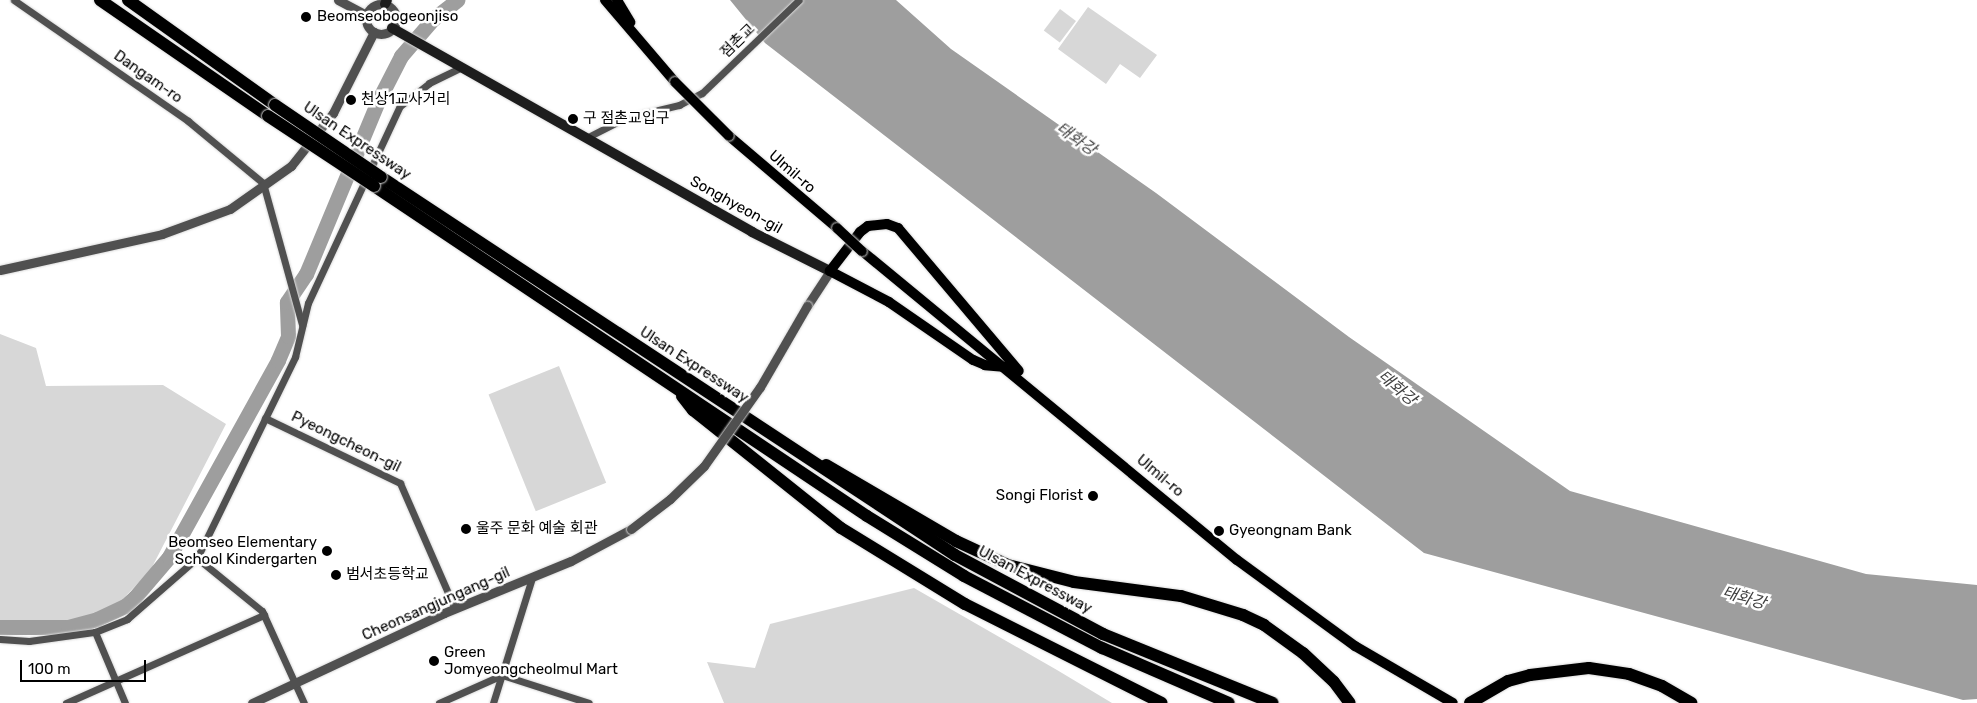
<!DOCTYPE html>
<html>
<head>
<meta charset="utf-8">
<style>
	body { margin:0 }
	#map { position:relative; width:1977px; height:703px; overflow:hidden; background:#fff; font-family:Rubik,"Noto Sans KR",sans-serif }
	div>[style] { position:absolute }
	.green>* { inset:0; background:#d7d7d7; transform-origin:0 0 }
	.water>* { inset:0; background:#9e9e9e }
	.river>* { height:15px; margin:-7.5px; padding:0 7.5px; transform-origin:7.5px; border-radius:7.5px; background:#9e9e9e }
	.roads { filter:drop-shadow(0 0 1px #dbdbdb) drop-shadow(0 0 1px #dbdbdb) }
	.minor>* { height:7px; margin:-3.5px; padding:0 3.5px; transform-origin:3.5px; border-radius:3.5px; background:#505050 }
	.tertiary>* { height:9px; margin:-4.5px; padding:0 4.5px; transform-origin:4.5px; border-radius:4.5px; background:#505050 }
	.tertiary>.ring { margin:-4.5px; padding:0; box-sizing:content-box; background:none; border:9px solid #505050; border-radius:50% }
	.secondary>* { height:10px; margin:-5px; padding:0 5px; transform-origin:5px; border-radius:5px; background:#1d1d1d }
	.primary>* { height:10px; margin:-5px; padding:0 5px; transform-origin:5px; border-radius:5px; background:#000 }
	.motorway>* { height:12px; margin:-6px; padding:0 6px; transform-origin:6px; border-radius:6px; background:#000 }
	.bridges { filter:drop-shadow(0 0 1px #dbdbdb) drop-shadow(0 0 1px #dbdbdb) }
	.tertiary-bridge>* { height:9px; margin:-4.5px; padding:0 4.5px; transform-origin:4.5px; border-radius:4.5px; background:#505050 }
	.primary-bridge>* { height:10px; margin:-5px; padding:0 5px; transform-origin:5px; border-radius:5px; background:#000 }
	.motorway-bridge>* { height:12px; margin:-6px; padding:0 6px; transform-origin:6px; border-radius:6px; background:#000 }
	.dots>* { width:14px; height:14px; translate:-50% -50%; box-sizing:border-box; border:2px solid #fff; border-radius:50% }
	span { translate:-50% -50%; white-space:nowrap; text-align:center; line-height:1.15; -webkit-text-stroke:5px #fff; paint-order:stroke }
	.poi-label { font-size:15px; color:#000 }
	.left { translate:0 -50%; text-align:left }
	.right { translate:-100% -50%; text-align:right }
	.street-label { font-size:15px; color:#000 }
	.water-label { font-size:16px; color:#3f3f3f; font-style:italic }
	.scale { position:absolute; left:20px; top:660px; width:126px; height:22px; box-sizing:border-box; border:2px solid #000; border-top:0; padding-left:6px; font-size:15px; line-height:18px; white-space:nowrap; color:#000; -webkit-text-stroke:4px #fff; paint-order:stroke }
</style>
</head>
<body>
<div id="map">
	<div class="green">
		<i style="clip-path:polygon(1088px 7px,1157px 55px,1140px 78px,1120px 64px,1106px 84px,1058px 49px)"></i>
		<i style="left:1060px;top:9px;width:20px;height:27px;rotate:37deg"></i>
		<i style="clip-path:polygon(0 334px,36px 348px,46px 386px,163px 385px,226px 424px,150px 571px,111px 611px,53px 626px,0 623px)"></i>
		<i style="left:559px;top:366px;width:126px;height:76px;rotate:68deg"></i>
		<i style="clip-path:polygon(914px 588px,1057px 670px,1112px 703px,724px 703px,707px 662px,755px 668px,770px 624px)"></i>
	</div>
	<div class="water">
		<i style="clip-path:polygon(730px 0,896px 0,951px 49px,1156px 193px,1349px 337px,1570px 491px,1866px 574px,1977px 585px,1977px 699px,1963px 700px,1424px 553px,765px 43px)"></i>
	</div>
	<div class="river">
		<i style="left:0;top:627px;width:68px"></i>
		<i style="left:68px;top:627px;width:30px;rotate:-15deg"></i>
		<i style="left:97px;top:619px;width:31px;rotate:-25deg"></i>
		<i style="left:125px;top:606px;width:13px;rotate:-42deg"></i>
		<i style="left:135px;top:597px;width:52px;rotate:-49.6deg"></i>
		<i style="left:169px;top:557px;width:225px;rotate:-61deg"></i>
		<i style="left:278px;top:360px;width:26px;rotate:-67deg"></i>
		<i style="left:288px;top:336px;width:34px;rotate:-92deg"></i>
		<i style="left:287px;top:302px;width:34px;rotate:-56deg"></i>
		<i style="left:306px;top:274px;width:187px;rotate:-67.4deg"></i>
		<i style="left:378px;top:101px;width:51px;rotate:-62.9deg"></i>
		<i style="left:401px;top:56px;width:49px;rotate:-49.1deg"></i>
		<i style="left:433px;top:19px;width:31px;rotate:-38deg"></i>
	</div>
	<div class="roads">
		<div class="minor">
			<i style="left:14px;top:0;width:212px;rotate:34.8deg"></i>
			<i style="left:188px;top:121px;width:97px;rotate:39.6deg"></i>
			<i style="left:263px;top:183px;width:147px;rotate:74.6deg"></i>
			<i style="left:588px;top:137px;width:42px;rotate:-27.2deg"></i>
			<i style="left:625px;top:118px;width:56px;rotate:-13.5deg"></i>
			<i style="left:679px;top:105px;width:26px;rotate:-28deg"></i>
			<i style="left:702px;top:93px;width:134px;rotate:-43.8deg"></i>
			<i style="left:265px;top:418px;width:150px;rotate:25.7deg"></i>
			<i style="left:400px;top:483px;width:137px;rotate:66.4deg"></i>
			<i style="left:197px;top:558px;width:84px;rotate:39.2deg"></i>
			<i style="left:262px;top:611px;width:101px;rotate:65.5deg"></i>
			<i style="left:95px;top:632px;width:77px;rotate:67.1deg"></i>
			<i style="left:0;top:639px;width:29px;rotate:4deg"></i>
			<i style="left:29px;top:641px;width:67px;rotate:-7.8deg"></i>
			<i style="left:95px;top:632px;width:35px;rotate:-22deg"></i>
			<i style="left:127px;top:619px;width:93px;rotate:-41.1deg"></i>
			<i style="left:197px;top:558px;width:224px;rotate:-64deg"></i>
			<i style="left:295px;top:357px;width:56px;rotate:-76.5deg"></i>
			<i style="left:308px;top:303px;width:217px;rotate:-65deg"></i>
			<i style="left:400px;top:106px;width:37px;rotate:-38deg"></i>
			<i style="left:429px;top:83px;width:37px;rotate:-26deg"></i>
			<i style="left:66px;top:703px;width:217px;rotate:-24deg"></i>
			<i style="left:439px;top:703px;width:69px;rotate:-24deg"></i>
			<i style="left:502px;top:675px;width:91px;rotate:17.8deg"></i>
			<i style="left:493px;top:703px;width:131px;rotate:-72.7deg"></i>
		</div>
		<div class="tertiary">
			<i style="left:338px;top:0;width:32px;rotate:28deg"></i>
			<i class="ring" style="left:366px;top:4px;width:21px;height:21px"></i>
			<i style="left:0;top:270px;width:166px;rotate:-12.5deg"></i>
			<i style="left:162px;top:234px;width:72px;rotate:-20.2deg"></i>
			<i style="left:230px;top:209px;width:75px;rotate:-35.2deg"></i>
			<i style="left:291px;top:166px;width:68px;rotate:-51.6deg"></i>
			<i style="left:333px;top:113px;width:91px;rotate:-63.2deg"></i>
			<i style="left:807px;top:306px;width:42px;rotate:-56.7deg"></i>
			<i style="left:252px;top:703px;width:212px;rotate:-25.1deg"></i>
			<i style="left:444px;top:613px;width:137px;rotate:-22.3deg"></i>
			<i style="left:571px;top:561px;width:68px;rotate:-28.1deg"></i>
		</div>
		<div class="secondary">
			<i style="left:385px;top:4px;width:4px;rotate:-63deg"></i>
			<i style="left:392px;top:28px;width:414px;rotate:29.5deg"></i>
			<i style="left:752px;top:232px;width:87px;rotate:26.6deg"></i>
		</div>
		<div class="primary">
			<i style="left:605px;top:0;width:108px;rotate:49.5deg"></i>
			<i style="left:617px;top:0;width:26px;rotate:59deg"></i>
			<i style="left:729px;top:136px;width:142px;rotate:40.4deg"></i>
			<i style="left:862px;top:251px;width:486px;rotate:39.5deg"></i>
			<i style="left:1237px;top:560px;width:146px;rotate:36.1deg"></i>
			<i style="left:1355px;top:646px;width:113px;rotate:30.2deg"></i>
			<i style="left:1006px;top:367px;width:21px;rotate:-175deg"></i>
			<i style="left:985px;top:365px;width:13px;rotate:-157deg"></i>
			<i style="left:973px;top:360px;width:102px;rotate:-145.4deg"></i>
			<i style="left:889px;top:302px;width:67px;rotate:-152.3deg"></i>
			<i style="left:830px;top:271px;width:49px;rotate:-52.4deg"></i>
			<i style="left:860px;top:232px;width:10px;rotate:-37deg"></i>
			<i style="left:868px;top:226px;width:19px;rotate:-6deg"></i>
			<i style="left:887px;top:224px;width:12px;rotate:20deg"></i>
			<i style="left:898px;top:228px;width:187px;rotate:49.8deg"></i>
		</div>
		<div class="motorway">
			<i style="left:100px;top:0;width:204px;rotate:34.6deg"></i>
			<i style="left:128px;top:0;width:181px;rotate:35.5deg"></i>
			<i style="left:381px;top:177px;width:687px;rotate:33.37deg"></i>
			<i style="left:955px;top:555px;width:168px;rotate:28.1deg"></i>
			<i style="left:1103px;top:634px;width:183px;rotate:22.1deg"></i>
			<i style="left:374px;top:186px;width:593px;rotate:33.8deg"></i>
			<i style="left:867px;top:516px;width:114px;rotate:31.7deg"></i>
			<i style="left:964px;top:576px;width:156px;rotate:27.6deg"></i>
			<i style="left:1102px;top:648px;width:138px;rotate:23.4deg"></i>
			<i style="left:682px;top:396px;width:18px;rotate:52deg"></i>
			<i style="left:693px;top:410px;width:189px;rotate:38.6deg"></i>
			<i style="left:841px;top:528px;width:145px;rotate:31.5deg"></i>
			<i style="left:965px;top:604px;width:220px;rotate:26.7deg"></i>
			<i style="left:826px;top:465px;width:151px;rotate:30.3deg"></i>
			<i style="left:956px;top:541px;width:57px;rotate:24.8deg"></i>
			<i style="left:1008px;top:565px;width:68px;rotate:14.4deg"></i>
			<i style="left:1074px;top:582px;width:108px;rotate:7.5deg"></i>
			<i style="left:1181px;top:596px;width:65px;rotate:17deg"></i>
			<i style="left:1243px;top:615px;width:23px;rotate:25deg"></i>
			<i style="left:1264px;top:625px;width:48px;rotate:35.7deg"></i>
			<i style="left:1303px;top:653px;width:42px;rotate:43.1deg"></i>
			<i style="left:1334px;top:682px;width:26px;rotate:53deg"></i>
			<i style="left:1470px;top:703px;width:44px;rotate:-30.1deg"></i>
			<i style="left:1508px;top:681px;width:23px;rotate:-15deg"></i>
			<i style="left:1530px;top:675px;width:59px;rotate:-6.8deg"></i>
			<i style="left:1589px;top:668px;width:40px;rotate:8.5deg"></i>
			<i style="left:1629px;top:674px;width:35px;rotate:20deg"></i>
			<i style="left:1662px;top:686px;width:34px;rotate:30deg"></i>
		</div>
	</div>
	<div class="bridges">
		<div class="tertiary-bridge">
			<i style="left:631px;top:529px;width:49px;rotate:-37.6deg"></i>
			<i style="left:670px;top:499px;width:47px;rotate:-44.1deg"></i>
			<i style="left:704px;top:466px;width:97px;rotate:-54.7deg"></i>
			<i style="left:760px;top:387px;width:94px;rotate:-59.9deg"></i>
		</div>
		<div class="primary-bridge">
			<i style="left:675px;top:82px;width:76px;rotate:45deg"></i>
			<i style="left:837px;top:228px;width:34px;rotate:43deg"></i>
		</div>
		<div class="motorway-bridge">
			<i style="left:275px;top:105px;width:128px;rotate:34.2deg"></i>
			<i style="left:268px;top:116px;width:127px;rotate:33.4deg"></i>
		</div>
	</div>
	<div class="dots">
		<i style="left:306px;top:17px;background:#000"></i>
		<i style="left:351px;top:100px;background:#000"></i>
		<i style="left:573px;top:119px;background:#000"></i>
		<i style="left:1093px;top:496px;background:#000"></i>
		<i style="left:466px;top:529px;background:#000"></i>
		<i style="left:1219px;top:531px;background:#000"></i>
		<i style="left:327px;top:551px;background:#000"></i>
		<i style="left:336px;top:575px;background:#000"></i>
		<i style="left:434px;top:661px;background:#000"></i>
	</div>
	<div class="poi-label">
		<span class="left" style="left:317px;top:17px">Beomseobogeonjiso</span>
		<span class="left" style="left:361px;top:100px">천상1교사거리</span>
		<span class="left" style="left:583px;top:119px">구 점촌교입구</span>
		<span class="right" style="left:1083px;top:496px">Songi Florist</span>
		<span class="left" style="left:476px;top:529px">울주 문화 예술 회관</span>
		<span class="left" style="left:1229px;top:531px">Gyeongnam Bank</span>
		<span class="right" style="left:317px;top:551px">Beomseo Elementary<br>School Kindergarten</span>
		<span class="left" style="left:346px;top:575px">범서초등학교</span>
		<span class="left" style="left:444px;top:661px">Green<br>Jomyeongcheolmul Mart</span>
	</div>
	<div class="street-label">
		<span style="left:738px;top:41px;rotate:-44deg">점촌교</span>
		<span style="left:148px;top:77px;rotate:35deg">Dangam-ro</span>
		<span style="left:357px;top:141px;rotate:34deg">Ulsan Expressway</span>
		<span style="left:792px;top:172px;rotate:41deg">Ulmil-ro</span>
		<span style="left:736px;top:205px;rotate:29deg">Songhyeon-gil</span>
		<span style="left:694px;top:365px;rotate:33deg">Ulsan Expressway</span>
		<span style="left:346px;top:442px;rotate:26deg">Pyeongcheon-gil</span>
		<span style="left:1160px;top:476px;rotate:40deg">Ulmil-ro</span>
		<span style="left:1035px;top:580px;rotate:28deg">Ulsan Expressway</span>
		<span style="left:436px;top:604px;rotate:-24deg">Cheonsangjungang-gil</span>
	</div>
	<div class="water-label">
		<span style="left:1076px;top:139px;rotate:35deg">태화강</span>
		<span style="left:1397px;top:388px;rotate:40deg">태화강</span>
		<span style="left:1744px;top:598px;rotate:16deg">태화강</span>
	</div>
	<div class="scale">100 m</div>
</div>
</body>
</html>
